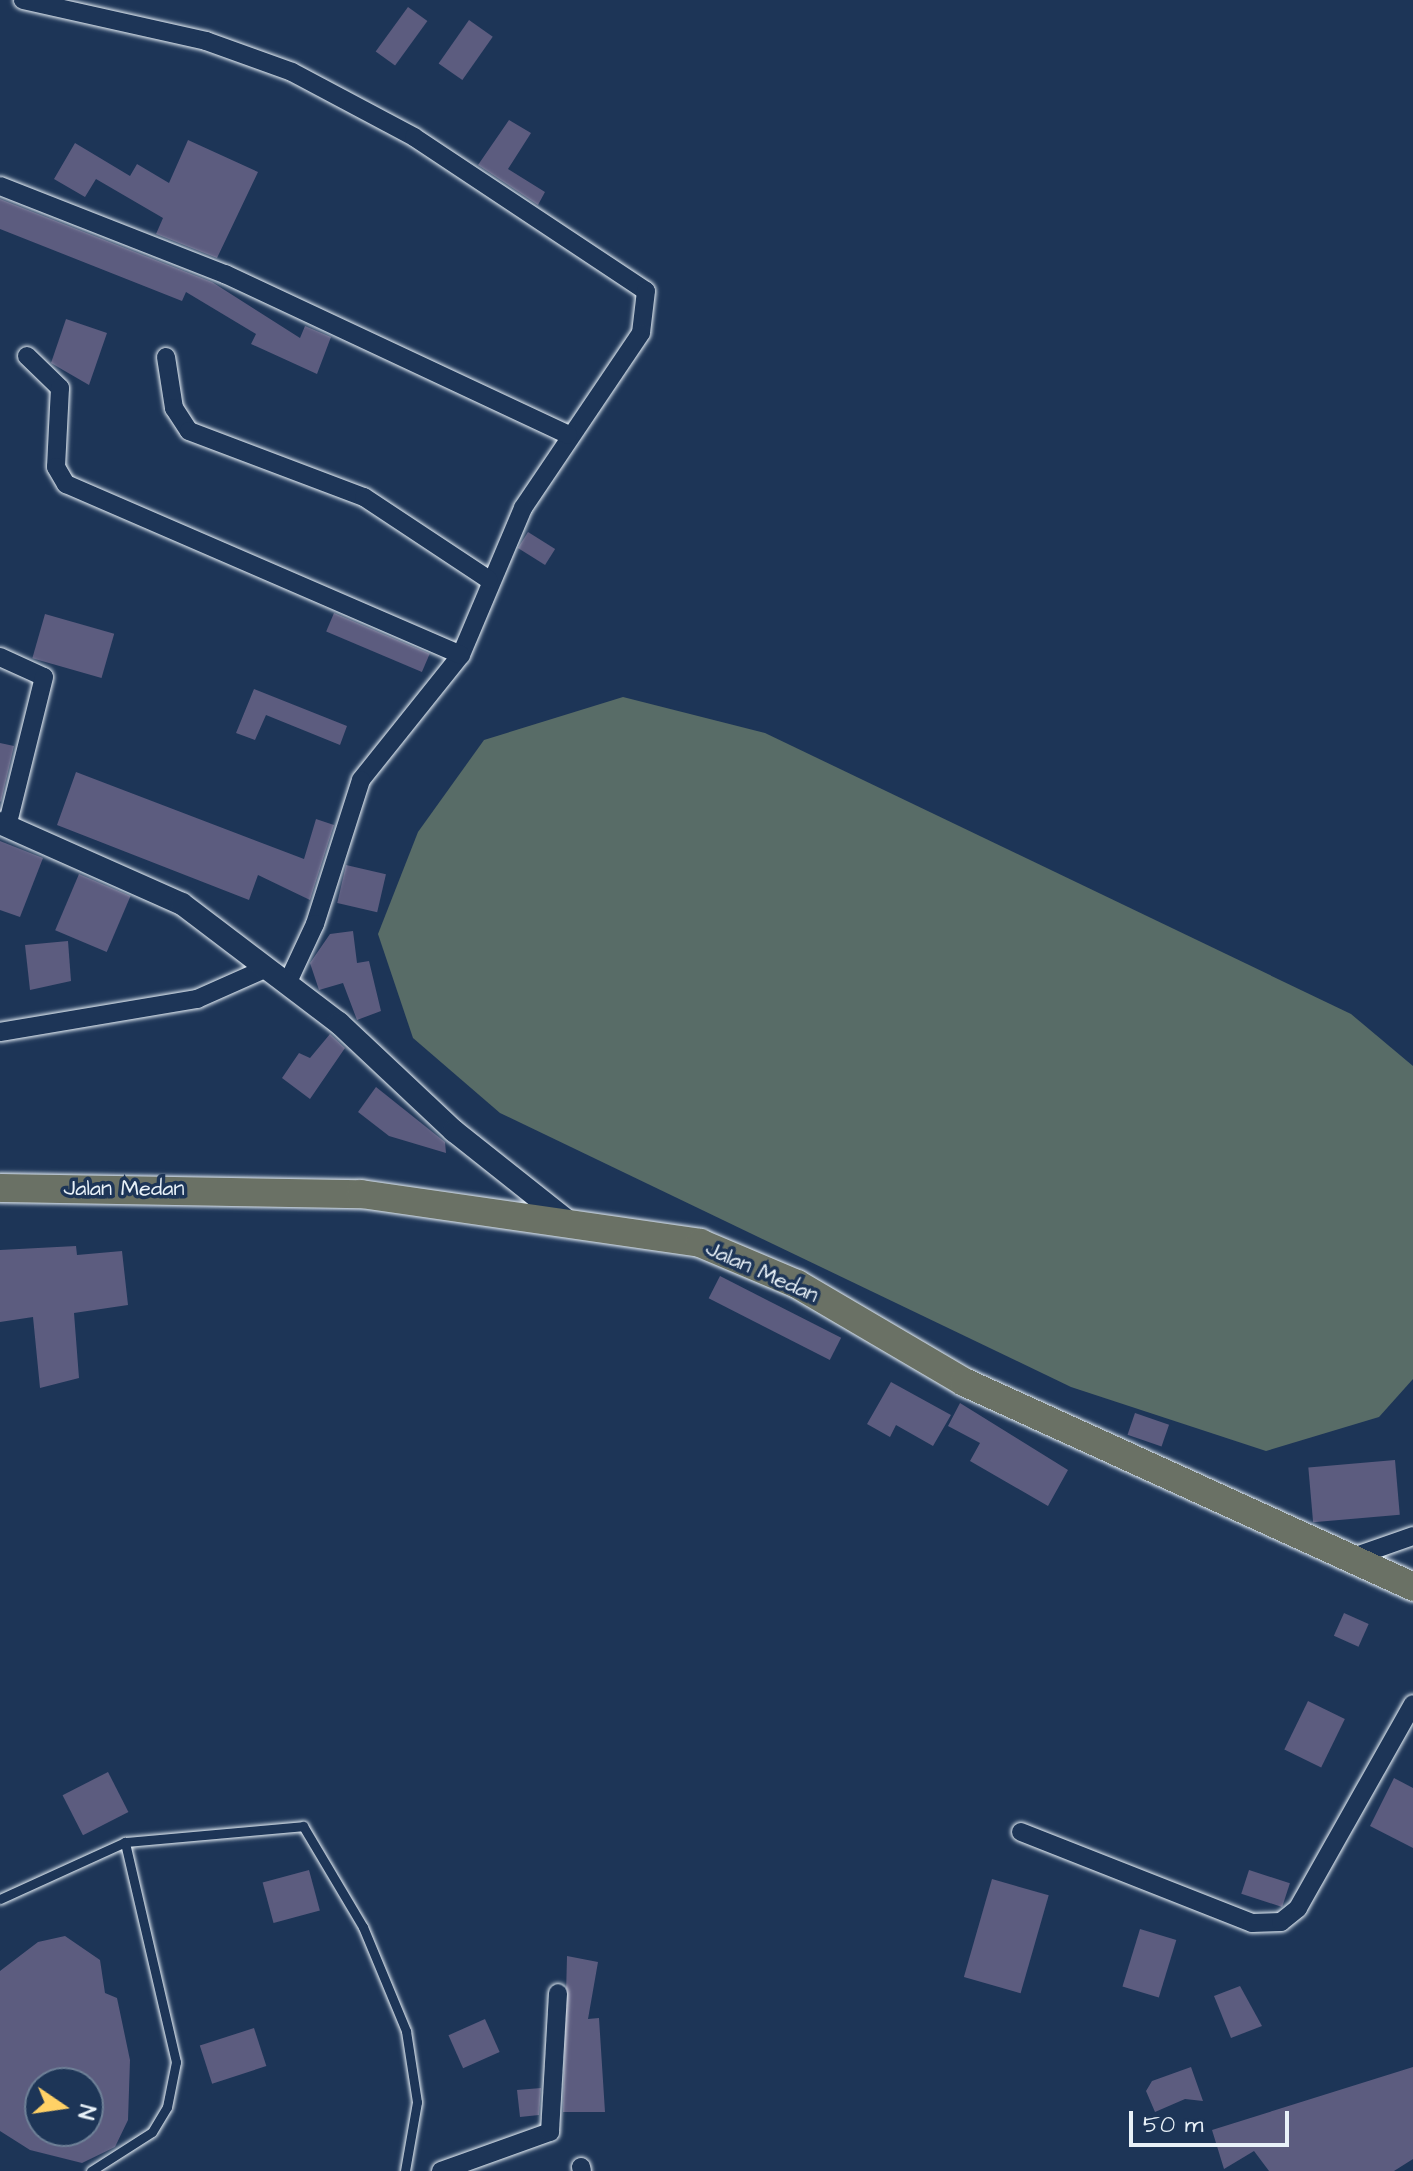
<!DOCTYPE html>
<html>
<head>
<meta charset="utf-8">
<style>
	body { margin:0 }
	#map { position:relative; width:1413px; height:2171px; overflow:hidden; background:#1d3557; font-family:"Architects Daughter",sans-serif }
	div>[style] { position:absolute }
	.green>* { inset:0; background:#586c67 }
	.building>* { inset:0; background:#5c5c7f; transform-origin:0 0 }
	.roads { filter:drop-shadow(0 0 2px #e8f1f8) drop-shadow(0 0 2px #e8f1f8) }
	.service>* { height:9px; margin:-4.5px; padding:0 4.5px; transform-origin:4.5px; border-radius:4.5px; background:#1d3557 }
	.minor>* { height:18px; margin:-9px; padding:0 9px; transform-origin:9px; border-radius:9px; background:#1d3557 }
	.tertiary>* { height:22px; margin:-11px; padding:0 11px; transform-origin:11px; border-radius:11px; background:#1d3557 }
	.primary>* { height:28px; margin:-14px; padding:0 14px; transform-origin:14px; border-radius:14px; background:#6a7165 }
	span { translate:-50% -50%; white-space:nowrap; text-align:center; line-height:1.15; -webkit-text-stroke:7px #1d3557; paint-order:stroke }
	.street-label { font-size:22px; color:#e8f1f8 }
	.north { position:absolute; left:24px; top:2067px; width:80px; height:80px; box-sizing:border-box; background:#1d3557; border:2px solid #6e8097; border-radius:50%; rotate:103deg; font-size:22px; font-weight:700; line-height:32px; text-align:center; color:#e8f1f8 }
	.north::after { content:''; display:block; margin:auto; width:28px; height:36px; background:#ffd166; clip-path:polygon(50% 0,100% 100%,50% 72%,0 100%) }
	.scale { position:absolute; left:1129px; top:2111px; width:160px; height:36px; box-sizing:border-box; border:4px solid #e8f1f8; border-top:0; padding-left:10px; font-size:24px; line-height:28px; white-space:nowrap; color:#e8f1f8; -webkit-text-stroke:6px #1d3557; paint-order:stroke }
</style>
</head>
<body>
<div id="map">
	<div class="green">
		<i style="clip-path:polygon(623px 697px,765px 733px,1351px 1014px,1413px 1066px,1413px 1379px,1379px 1417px,1266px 1451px,1071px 1387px,500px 1113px,413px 1038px,378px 934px,418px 832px,484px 740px)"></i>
	</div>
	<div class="building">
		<i style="left:408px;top:7px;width:24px;height:55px;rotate:36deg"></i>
		<i style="left:469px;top:20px;width:29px;height:53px;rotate:35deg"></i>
		<i style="clip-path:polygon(509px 120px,531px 133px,508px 169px,545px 192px,538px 205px,478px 165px)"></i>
		<i style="clip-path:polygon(188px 140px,258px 172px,217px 258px,156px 234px,163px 218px,96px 179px,85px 197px,54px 179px,75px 143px,130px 176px,137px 164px,169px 183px)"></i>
		<i style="clip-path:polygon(0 199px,212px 282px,300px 338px,305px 326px,331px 337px,317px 374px,251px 344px,256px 334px,186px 292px,182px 301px,0 229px)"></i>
		<i style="clip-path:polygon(66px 319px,107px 333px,89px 385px,51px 363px)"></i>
		<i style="left:528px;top:532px;width:32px;height:19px;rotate:32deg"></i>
		<i style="left:334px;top:613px;width:104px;height:20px;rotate:23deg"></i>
		<i style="left:45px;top:614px;width:72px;height:46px;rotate:16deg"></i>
		<i style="clip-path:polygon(254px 689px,347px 726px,340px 745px,266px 715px,255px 740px,236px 733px)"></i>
		<i style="clip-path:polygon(0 743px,14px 746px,1px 802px,0 801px)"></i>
		<i style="clip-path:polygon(76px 772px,304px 859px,316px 819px,334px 825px,310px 900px,258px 875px,249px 900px,57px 825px)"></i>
		<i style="clip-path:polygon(0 841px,43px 858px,20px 917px,0 910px)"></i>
		<i style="left:346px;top:865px;width:41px;height:39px;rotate:13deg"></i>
		<i style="left:79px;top:874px;width:56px;height:61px;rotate:23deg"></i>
		<i style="clip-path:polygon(353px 931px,357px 963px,369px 961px,381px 1011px,357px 1020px,343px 983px,319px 990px,310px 963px,330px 934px)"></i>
		<i style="clip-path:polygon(68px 941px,71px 981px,30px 990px,25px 945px)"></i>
		<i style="clip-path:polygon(330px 1034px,345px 1048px,310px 1099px,282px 1078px,299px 1053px,310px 1058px)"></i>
		<i style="clip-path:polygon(376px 1087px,445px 1142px,446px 1153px,389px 1136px,358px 1112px)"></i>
		<i style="clip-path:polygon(76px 1246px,77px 1255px,122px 1251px,128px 1305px,74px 1313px,79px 1378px,40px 1388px,33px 1317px,0 1322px,0 1250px)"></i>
		<i style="left:720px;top:1276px;width:136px;height:25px;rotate:27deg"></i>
		<i style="clip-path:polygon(891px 1382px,951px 1415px,933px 1446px,896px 1425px,890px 1437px,867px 1424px)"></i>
		<i style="clip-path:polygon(960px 1403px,1068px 1470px,1048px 1506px,970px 1461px,980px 1443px,948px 1426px)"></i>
		<i style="left:1135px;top:1413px;width:36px;height:23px;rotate:19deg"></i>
		<i style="left:1395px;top:1460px;width:55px;height:87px;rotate:85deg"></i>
		<i style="left:1344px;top:1613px;width:27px;height:25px;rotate:24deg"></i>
		<i style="left:1308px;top:1701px;width:41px;height:54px;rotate:26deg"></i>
		<i style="left:108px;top:1772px;width:45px;height:51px;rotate:63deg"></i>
		<i style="clip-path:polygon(1394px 1778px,1413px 1788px,1413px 1848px,1370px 1826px)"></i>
		<i style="left:309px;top:1870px;width:42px;height:48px;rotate:75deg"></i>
		<i style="left:1249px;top:1870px;width:43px;height:25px;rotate:18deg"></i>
		<i style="left:992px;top:1879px;width:59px;height:102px;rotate:16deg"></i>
		<i style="left:1140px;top:1929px;width:38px;height:60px;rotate:17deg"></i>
		<i style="clip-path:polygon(evenodd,65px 1936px,100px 1960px,105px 1993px,117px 1998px,130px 2060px,128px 2120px,115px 2147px,82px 2163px,30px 2150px,0 2131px,0 1971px,38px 1942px,65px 1936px,40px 2083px,88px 2083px,88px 2131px,40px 2131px,40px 2083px)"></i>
		<i style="clip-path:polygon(567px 1956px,598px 1962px,588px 2019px,599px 2018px,605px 2112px,563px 2112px)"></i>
		<i style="clip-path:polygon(1240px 1986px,1262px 2026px,1231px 2038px,1214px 1996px)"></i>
		<i style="left:485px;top:2019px;width:36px;height:40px;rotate:66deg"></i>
		<i style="left:254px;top:2028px;width:40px;height:57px;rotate:72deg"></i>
		<i style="clip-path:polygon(1191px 2067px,1203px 2101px,1185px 2099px,1155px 2112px,1146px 2091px,1152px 2081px)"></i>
		<i style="clip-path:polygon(1413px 2067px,1413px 2159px,1394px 2171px,1269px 2171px,1254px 2151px,1224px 2169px,1212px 2130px)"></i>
		<i style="clip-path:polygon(541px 2088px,539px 2115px,520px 2117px,517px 2090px)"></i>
	</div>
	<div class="roads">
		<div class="service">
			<i style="left:0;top:1899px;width:137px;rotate:-24.5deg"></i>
			<i style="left:125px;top:1842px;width:179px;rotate:-5.1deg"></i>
			<i style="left:303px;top:1826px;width:117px;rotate:59.3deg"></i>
			<i style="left:363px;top:1927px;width:113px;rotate:67.5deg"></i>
			<i style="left:406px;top:2031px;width:72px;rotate:81.2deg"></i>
			<i style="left:417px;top:2102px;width:70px;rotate:99.9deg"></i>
			<i style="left:91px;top:2171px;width:72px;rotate:-32.6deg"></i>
			<i style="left:152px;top:2132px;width:29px;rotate:-59deg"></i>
			<i style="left:167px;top:2107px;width:46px;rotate:-78.7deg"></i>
			<i style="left:176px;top:2062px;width:226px;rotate:-103.1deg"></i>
		</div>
		<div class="minor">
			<i style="left:23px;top:0;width:188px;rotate:12.6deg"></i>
			<i style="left:206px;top:41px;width:91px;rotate:19.8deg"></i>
			<i style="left:292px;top:72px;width:138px;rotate:28deg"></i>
			<i style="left:414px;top:137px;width:278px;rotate:33.6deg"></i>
			<i style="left:646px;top:291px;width:42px;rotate:96.8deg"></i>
			<i style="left:641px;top:333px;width:211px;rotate:124deg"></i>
			<i style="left:523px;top:508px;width:160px;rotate:112.9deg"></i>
			<i style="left:461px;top:655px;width:160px;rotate:128.7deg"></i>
			<i style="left:361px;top:780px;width:151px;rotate:107.7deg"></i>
			<i style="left:315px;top:924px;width:64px;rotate:115deg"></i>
			<i style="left:0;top:186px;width:242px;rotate:21.4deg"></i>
			<i style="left:225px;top:274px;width:379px;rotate:25.1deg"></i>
			<i style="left:27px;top:356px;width:46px;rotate:44.1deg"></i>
			<i style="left:60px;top:388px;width:79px;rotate:92.9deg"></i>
			<i style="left:56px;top:467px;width:20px;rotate:60deg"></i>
			<i style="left:66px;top:484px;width:430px;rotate:23.4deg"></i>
			<i style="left:166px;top:357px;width:52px;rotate:81.1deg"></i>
			<i style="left:174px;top:408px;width:27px;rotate:57deg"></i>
			<i style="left:189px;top:431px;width:187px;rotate:20.7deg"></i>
			<i style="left:364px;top:497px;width:149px;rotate:33.5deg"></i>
			<i style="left:0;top:657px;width:48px;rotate:24.4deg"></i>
			<i style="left:44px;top:677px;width:154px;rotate:103.9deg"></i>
			<i style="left:0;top:1032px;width:200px;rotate:-9.5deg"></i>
			<i style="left:197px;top:999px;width:77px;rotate:-23.9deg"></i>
			<i style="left:1353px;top:1557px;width:64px;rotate:-19.3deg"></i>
			<i style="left:1021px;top:1832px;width:248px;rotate:21.5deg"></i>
			<i style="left:1252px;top:1923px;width:29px;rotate:-2deg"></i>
			<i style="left:1281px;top:1922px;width:22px;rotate:-39deg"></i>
			<i style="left:1298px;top:1908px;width:234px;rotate:-60.6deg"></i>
			<i style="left:581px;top:2167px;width:4px;rotate:76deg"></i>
			<i style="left:441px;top:2171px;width:116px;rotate:-19.7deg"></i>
			<i style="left:550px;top:2132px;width:139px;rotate:-86.7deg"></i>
		</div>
		<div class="tertiary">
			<i style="left:0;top:823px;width:199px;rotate:24deg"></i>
			<i style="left:182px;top:904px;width:197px;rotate:37.2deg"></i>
			<i style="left:339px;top:1023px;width:158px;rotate:43.2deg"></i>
			<i style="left:454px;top:1131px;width:142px;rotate:38.4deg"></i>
		</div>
		<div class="primary">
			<i style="left:0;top:1188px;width:361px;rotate:1deg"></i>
			<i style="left:361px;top:1194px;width:343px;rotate:8.2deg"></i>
			<i style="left:700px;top:1243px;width:105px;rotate:22.9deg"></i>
			<i style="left:797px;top:1284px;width:194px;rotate:30.4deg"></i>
			<i style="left:964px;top:1382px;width:494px;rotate:24.5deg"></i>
		</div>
	</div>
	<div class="street-label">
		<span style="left:124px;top:1189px">Jalan Medan</span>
		<span style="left:762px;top:1272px;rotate:24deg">Jalan Medan</span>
	</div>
	<div class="north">N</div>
	<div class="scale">50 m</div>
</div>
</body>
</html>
